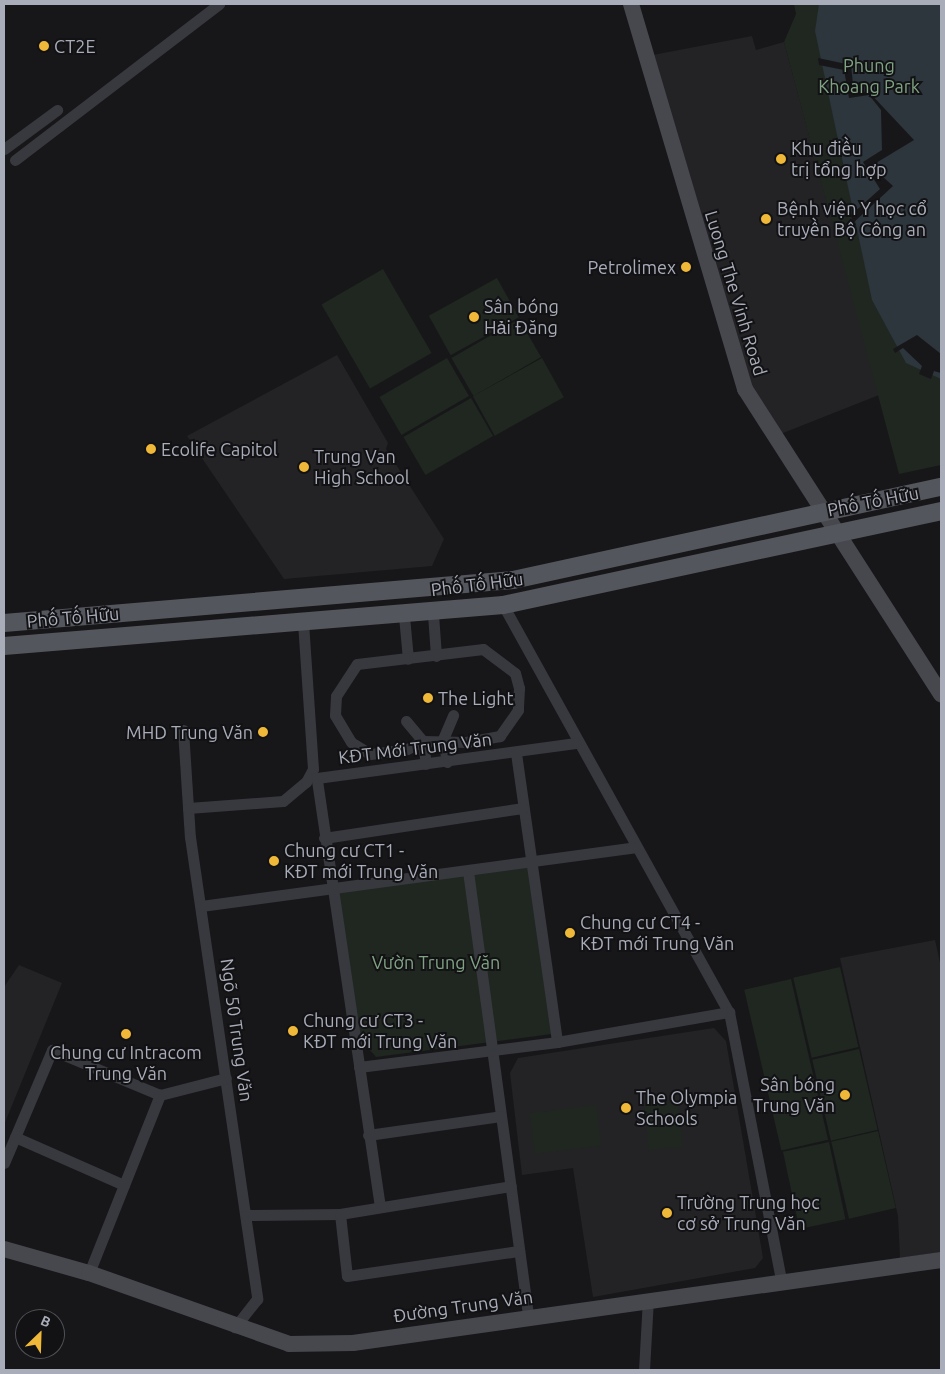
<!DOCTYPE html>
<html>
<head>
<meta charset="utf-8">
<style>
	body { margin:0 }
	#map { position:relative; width:945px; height:1374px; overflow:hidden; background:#171719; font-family:Ubuntu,sans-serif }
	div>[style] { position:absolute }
	.built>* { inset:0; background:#232326 }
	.green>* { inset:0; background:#1f2720; transform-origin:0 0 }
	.water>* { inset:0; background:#2d353d }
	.pier>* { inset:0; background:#171719 }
	.street>* { height:11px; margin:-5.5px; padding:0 5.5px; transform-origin:5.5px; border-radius:5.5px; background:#38393e }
	.secondary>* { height:16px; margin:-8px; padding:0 8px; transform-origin:8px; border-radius:8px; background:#46484e }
	.primary>* { height:18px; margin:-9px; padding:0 9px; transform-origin:9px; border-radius:9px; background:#54565d }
	.dots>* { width:14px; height:14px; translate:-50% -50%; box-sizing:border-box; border:2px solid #121214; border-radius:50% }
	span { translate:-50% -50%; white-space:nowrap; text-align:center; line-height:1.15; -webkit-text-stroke:4px #121214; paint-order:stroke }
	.poi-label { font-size:18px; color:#a9adb9 }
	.left { translate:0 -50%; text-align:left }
	.right { translate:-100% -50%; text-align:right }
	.park-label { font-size:18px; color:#80a384 }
	.street-label { font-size:18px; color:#a9adb9 }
	.frame { position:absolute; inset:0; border:5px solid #a9adb9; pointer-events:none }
	.north { position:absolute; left:15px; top:1309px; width:50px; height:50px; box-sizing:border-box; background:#121214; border:1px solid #4e5056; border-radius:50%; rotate:24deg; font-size:14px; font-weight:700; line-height:20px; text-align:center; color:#a9adb9 }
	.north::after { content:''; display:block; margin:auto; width:18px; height:22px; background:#f0b838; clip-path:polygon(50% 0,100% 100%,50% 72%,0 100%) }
</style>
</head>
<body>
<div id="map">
	<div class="built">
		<i style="clip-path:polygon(752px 36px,756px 50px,784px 42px,879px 395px,778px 435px,749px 382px,653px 55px)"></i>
		<i style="clip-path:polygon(337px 355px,388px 443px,386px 449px,444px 539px,432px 566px,284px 579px,187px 436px)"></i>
		<i style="clip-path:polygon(935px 940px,941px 967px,941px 1252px,900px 1258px,898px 1216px,840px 958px)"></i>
		<i style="clip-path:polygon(19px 965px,62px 983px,4px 1125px,4px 987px)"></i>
		<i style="clip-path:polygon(714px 1028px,726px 1041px,763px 1258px,755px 1268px,593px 1297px,573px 1168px,522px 1175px,510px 1073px,518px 1058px)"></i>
	</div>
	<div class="green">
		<i style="clip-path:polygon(794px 4px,941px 4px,941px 465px,899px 474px,784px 42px,796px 14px)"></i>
		<i style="left:383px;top:269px;width:97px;height:71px;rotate:60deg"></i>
		<i style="left:497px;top:278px;width:45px;height:78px;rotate:61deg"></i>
		<i style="left:519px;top:319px;width:44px;height:78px;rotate:60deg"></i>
		<i style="left:447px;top:358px;width:44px;height:78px;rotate:60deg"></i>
		<i style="left:542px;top:358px;width:45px;height:79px;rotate:61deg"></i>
		<i style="left:471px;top:398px;width:44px;height:78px;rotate:60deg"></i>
		<i style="clip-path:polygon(530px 862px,552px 1034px,376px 1057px,352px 1030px,333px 889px)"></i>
		<i style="left:840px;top:967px;width:82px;height:48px;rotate:77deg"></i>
		<i style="left:791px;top:979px;width:165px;height:48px;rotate:77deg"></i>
		<i style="left:859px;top:1049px;width:83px;height:48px;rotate:77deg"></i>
		<i style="left:678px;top:1102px;width:45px;height:34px;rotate:84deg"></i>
		<i style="left:596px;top:1105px;width:41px;height:67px;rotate:83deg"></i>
		<i style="left:878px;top:1131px;width:79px;height:48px;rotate:77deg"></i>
		<i style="left:829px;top:1142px;width:79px;height:47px;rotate:78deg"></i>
	</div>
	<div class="water">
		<i style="clip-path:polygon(819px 4px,941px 4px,941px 379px,906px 363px,872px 300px,815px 31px)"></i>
	</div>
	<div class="pier">
		<i style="clip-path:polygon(818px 58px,851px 65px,854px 94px,868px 91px,914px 140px,871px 166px,893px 186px,853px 223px,851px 215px,880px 189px,863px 162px,882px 150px,881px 110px,869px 95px,849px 98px,844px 70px,819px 65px)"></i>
		<i style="clip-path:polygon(917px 335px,941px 354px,941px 373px,934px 371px,931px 379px,919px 374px,922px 366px,903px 348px,895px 353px,893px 349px)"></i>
	</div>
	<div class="street">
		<i style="left:4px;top:149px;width:66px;rotate:-36.3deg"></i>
		<i style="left:15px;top:160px;width:257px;rotate:-37.4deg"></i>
		<i style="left:503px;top:605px;width:466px;rotate:61deg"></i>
		<i style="left:729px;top:1012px;width:272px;rotate:79deg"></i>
		<i style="left:433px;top:614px;width:42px;rotate:85.9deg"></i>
		<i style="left:404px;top:616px;width:43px;rotate:84.7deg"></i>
		<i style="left:483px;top:649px;width:40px;rotate:37deg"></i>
		<i style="left:515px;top:673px;width:16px;rotate:75deg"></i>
		<i style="left:519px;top:688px;width:22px;rotate:93deg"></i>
		<i style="left:518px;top:710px;width:32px;rotate:125deg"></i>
		<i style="left:500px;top:736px;width:36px;rotate:170deg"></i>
		<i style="left:465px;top:742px;width:42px;rotate:-178.6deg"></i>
		<i style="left:423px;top:741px;width:18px;rotate:153deg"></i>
		<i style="left:407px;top:749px;width:37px;rotate:172deg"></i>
		<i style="left:370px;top:754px;width:22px;rotate:-148deg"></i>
		<i style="left:351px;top:742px;width:31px;rotate:-121deg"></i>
		<i style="left:335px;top:715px;width:19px;rotate:-87deg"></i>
		<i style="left:336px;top:696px;width:38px;rotate:-57deg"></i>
		<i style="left:357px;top:664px;width:127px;rotate:-6.8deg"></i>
		<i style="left:406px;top:721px;width:26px;rotate:50deg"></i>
		<i style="left:423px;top:741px;width:23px;rotate:83deg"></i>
		<i style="left:183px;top:730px;width:107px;rotate:86.3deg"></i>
		<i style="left:190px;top:837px;width:467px;rotate:81.7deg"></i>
		<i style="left:257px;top:1299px;width:36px;rotate:128deg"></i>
		<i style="left:516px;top:753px;width:292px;rotate:81.9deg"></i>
		<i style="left:447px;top:762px;width:23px;rotate:-100deg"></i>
		<i style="left:443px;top:739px;width:26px;rotate:-67deg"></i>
		<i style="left:188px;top:808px;width:95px;rotate:-4.2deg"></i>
		<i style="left:283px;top:801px;width:30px;rotate:-40deg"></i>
		<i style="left:306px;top:782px;width:15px;rotate:-62deg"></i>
		<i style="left:313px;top:769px;width:145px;rotate:-93.9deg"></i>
		<i style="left:324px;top:838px;width:201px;rotate:-8.6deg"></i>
		<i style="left:468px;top:871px;width:450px;rotate:82.3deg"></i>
		<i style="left:201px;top:906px;width:438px;rotate:-7.7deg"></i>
		<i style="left:359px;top:1067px;width:200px;rotate:-7.2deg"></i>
		<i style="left:557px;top:1042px;width:175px;rotate:-9.9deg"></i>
		<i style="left:368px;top:1135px;width:134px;rotate:-8.1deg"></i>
		<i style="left:15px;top:1137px;width:119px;rotate:23.8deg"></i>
		<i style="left:4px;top:1163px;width:123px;rotate:-67deg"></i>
		<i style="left:52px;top:1050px;width:117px;rotate:22.6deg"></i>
		<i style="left:160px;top:1095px;width:68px;rotate:-14.4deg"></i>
		<i style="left:380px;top:1207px;width:434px;rotate:-98.4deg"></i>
		<i style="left:317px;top:778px;width:261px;rotate:-7.7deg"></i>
		<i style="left:340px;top:1214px;width:62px;rotate:83.6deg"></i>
		<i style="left:347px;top:1276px;width:174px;rotate:-8.3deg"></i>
		<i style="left:246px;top:1215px;width:94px;rotate:-0.6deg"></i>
		<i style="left:340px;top:1214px;width:173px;rotate:-9.3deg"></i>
		<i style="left:89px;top:1273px;width:192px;rotate:-68.3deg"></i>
		<i style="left:644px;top:1370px;width:71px;rotate:-86.8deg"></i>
	</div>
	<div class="secondary">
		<i style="left:631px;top:4px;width:402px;rotate:73.5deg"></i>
		<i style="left:745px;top:389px;width:363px;rotate:57.3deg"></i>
		<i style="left:4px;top:1249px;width:88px;rotate:15.8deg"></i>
		<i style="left:89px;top:1273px;width:212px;rotate:19.5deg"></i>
		<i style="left:289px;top:1344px;width:64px;rotate:-0.9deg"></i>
		<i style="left:353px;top:1343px;width:594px;rotate:-8.03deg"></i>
	</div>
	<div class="primary">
		<i style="left:4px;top:623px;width:511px;rotate:-4.83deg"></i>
		<i style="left:513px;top:580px;width:438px;rotate:-12.3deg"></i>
		<i style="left:4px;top:646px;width:501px;rotate:-4.7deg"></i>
		<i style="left:503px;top:605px;width:448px;rotate:-12.1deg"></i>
	</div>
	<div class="dots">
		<i style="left:44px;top:46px;background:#f0b838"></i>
		<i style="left:781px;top:159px;background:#f0b838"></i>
		<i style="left:766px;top:219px;background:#f0b838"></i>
		<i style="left:686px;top:267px;background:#f0b838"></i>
		<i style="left:474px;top:317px;background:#f0b838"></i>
		<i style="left:151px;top:449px;background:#f0b838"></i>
		<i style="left:304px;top:467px;background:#f0b838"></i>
		<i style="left:428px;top:698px;background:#f0b838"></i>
		<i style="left:263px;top:732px;background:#f0b838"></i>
		<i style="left:274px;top:861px;background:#f0b838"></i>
		<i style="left:570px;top:933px;background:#f0b838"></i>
		<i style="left:293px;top:1031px;background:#f0b838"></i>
		<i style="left:126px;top:1034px;background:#f0b838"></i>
		<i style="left:845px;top:1095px;background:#f0b838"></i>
		<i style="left:626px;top:1108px;background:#f0b838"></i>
		<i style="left:667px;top:1213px;background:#f0b838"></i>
	</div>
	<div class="poi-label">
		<span class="left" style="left:54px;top:46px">CT2E</span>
		<span class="left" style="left:791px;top:159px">Khu điều<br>trị tổng hợp</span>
		<span class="left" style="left:777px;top:219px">Bệnh viện Y học cổ<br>truyền Bộ Công an</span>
		<span class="right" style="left:676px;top:267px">Petrolimex</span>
		<span class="left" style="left:484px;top:317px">Sân bóng<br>Hải Đăng</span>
		<span class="left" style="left:161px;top:449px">Ecolife Capitol</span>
		<span class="left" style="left:314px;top:467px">Trung Van<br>High School</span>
		<span class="left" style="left:438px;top:698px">The Light</span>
		<span class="right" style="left:253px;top:732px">MHD Trung Văn</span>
		<span class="left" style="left:284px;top:861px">Chung cư CT1 -<br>KĐT mới Trung Văn</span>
		<span class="left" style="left:580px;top:933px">Chung cư CT4 -<br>KĐT mới Trung Văn</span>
		<span class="left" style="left:303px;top:1031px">Chung cư CT3 -<br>KĐT mới Trung Văn</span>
		<span style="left:126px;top:1063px">Chung cư Intracom<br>Trung Văn</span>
		<span class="right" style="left:835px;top:1095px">Sân bóng<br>Trung Văn</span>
		<span class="left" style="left:636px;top:1108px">The Olympia<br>Schools</span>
		<span class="left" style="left:677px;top:1213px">Trường Trung học<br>cơ sở Trung Văn</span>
	</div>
	<div class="park-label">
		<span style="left:869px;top:76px">Phung<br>Khoang Park</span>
		<span style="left:436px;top:962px">Vườn Trung Văn</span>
	</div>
	<div class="street-label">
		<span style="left:736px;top:293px;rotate:73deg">Luong The Vinh Road</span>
		<span style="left:873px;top:501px;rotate:-11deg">Phố Tố Hữu</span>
		<span style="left:477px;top:584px;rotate:-7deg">Phố Tố Hữu</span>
		<span style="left:73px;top:617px;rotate:-5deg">Phố Tố Hữu</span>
		<span style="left:415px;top:748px;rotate:-7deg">KĐT Mới Trung Văn</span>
		<span style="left:237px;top:1030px;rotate:82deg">Ngõ 50 Trung Văn</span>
		<span style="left:463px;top:1306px;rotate:-8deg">Đường Trung Văn</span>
	</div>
	<div class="frame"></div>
	<div class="north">B</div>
</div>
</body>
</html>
